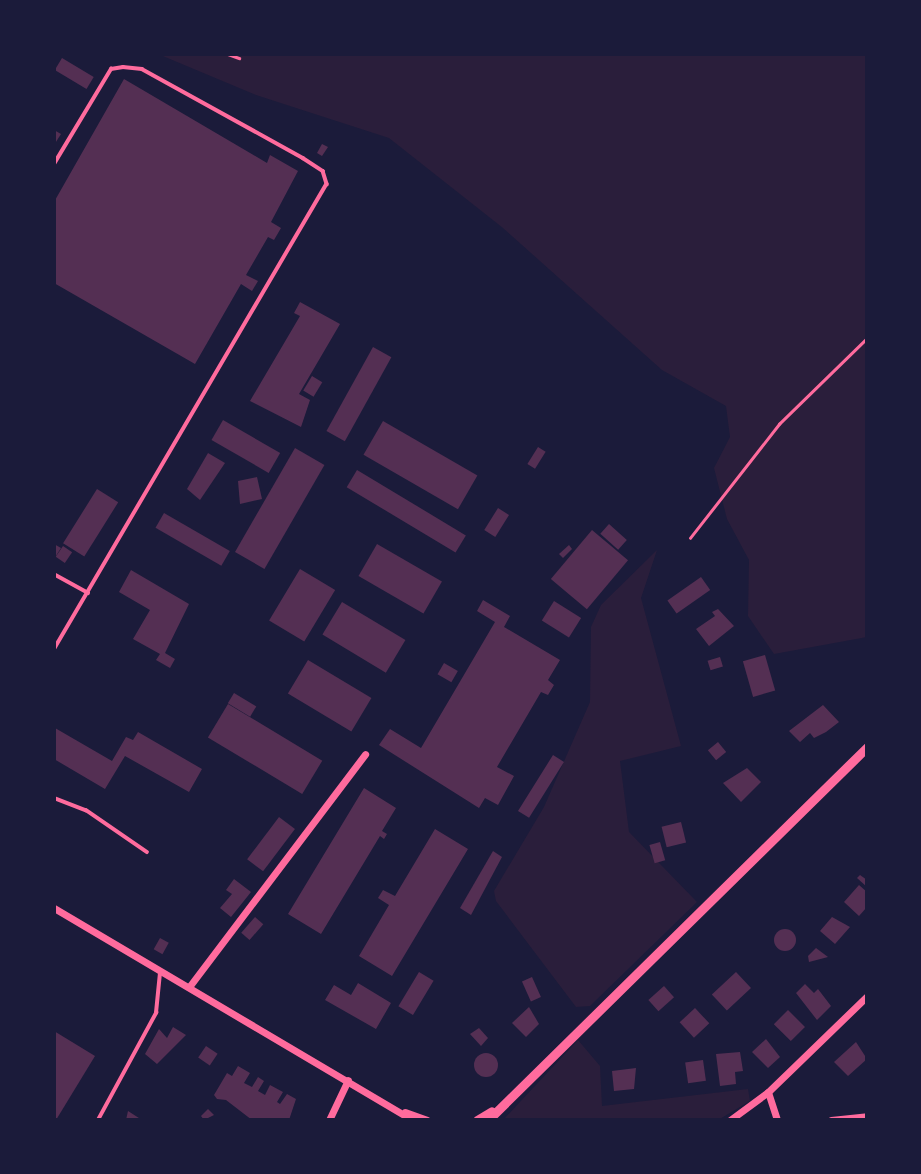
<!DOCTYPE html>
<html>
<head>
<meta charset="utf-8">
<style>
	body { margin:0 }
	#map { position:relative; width:921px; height:1174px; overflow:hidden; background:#1b1b3a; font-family:"Open Sans",sans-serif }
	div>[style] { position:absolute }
	.green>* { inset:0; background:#2a1e3b }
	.building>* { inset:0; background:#542f53; transform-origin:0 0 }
	.round { border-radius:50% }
	.path>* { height:2.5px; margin:-1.25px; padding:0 1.25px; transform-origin:1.25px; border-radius:1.25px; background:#ff6b9d }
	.service>* { height:3.5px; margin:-1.75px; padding:0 1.75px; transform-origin:1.75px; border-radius:1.75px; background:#ff6b9d }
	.minor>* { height:7px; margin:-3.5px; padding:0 3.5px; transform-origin:3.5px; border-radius:3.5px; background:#ff6b9d }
	.tertiary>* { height:9px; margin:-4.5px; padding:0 4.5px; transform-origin:4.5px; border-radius:4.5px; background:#ff6b9d }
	span { translate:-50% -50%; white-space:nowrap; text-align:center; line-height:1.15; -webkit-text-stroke:6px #1b1b3a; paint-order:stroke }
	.frame { position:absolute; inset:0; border:56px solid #1b1b3a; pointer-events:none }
</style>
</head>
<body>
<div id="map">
	<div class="green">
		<i style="clip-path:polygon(158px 54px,867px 54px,867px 637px,774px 654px,748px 616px,749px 560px,727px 519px,714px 468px,730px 437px,726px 406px,662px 370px,503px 228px,389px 138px,256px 95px)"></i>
		<i style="clip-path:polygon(657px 550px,641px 598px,681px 746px,620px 761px,629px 832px,697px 902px,590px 1006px,576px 1007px,496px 901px,494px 891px,544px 807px,590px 702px,591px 627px,601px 605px)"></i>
		<i style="clip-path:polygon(578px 1040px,600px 1066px,602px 1106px,748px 1089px,750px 1101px,718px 1120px,503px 1120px)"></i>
	</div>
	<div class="building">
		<i style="left:62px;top:58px;width:37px;height:14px;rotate:31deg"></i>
		<i style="clip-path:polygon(124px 79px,267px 163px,270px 155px,298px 171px,271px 222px,281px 228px,274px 240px,268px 237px,246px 275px,258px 281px,252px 291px,241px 284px,195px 364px,54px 283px,54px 202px)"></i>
		<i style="clip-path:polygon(54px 130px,61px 134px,54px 145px)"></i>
		<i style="clip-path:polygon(322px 144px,328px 147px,322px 156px,317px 153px)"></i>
		<i style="clip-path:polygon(300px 302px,340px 324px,299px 394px,310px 400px,301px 427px,250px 401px,300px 316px,294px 313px)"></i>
		<i style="left:373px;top:347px;width:21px;height:96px;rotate:29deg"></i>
		<i style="left:312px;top:376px;width:12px;height:17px;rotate:31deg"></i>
		<i style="left:223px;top:420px;width:66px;height:23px;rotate:30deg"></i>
		<i style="left:383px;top:421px;width:109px;height:39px;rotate:30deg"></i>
		<i style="left:538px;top:447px;width:9px;height:20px;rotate:32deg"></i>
		<i style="left:295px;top:448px;width:34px;height:120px;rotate:30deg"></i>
		<i style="clip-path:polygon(208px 453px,225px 463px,200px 500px,187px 489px)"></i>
		<i style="left:357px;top:470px;width:127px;height:20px;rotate:31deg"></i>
		<i style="clip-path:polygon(257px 477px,262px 499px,240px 504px,238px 481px)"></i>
		<i style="left:97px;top:489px;width:25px;height:64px;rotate:32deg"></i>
		<i style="left:498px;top:508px;width:13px;height:26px;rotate:32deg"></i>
		<i style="left:164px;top:513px;width:76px;height:17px;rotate:30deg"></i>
		<i style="left:609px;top:524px;width:24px;height:13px;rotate:42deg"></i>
		<i style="left:592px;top:530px;width:47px;height:64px;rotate:40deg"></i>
		<i style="clip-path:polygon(54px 544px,61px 548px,54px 559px)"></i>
		<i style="left:377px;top:544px;width:75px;height:37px;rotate:30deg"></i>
		<i style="clip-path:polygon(569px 545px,572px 549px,563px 558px,559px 554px)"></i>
		<i style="left:63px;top:546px;width:11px;height:13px;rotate:34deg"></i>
		<i style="left:300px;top:569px;width:41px;height:60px;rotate:31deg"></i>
		<i style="clip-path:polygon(131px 570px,189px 604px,165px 653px,175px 659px,170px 668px,156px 660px,160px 654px,133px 639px,150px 610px,119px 592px)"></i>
		<i style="left:701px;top:577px;width:16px;height:41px;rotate:55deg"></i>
		<i style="clip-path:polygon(483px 600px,510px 616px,504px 627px,560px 660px,548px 680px,554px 685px,548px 695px,541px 692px,497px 767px,514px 776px,498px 805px,485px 798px,479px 808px,379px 745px,390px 729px,421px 748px,495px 622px,477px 611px)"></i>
		<i style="left:554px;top:601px;width:32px;height:23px;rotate:32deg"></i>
		<i style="left:342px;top:602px;width:74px;height:38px;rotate:31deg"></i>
		<i style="clip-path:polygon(718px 609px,734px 626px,709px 646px,696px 629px,715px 616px,712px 612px)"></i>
		<i style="left:765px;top:655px;width:37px;height:23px;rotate:74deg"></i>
		<i style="left:720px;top:657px;width:10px;height:13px;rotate:73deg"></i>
		<i style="left:308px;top:660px;width:74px;height:39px;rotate:31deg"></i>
		<i style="left:444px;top:663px;width:16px;height:13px;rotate:30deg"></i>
		<i style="left:234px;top:693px;width:26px;height:12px;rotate:31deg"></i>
		<i style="left:228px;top:704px;width:110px;height:39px;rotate:31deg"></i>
		<i style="clip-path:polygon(823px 705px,839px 722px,826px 732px,814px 738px,810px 733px,800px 742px,789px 731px)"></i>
		<i style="clip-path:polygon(55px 728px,112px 761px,126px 737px,133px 740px,138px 732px,202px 769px,189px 792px,125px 756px,105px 789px,54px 759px)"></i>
		<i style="left:718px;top:742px;width:13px;height:13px;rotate:51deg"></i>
		<i style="left:553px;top:755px;width:13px;height:66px;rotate:32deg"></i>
		<i style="clip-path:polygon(747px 768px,761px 782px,741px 802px,723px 783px)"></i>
		<i style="clip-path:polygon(364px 788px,396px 808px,382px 831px,387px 834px,384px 839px,380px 836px,321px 934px,288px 914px)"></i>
		<i style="left:279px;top:817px;width:20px;height:53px;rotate:37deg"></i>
		<i style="left:681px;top:822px;width:21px;height:20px;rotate:76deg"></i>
		<i style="clip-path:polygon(435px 829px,468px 849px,392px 976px,359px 956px,389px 905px,378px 898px,383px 890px,395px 896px)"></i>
		<i style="left:660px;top:842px;width:19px;height:11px;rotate:74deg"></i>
		<i style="clip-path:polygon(493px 851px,502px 857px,471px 915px,460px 908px)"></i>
		<i style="clip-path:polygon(860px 875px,867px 880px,867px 887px,857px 878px)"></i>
		<i style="clip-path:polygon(234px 879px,251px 892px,231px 917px,220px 908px,232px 894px,226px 890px)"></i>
		<i style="clip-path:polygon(859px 885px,867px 892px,867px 907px,859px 916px,844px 902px)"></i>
		<i style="left:255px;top:917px;width:11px;height:21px;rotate:41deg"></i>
		<i style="clip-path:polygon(832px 917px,850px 927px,835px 944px,820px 931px)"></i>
		<i class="round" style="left:774px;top:929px;width:22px;height:22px"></i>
		<i style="left:160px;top:938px;width:10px;height:13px;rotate:29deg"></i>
		<i style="clip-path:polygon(816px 948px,828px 957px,809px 962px,808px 956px)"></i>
		<i style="left:419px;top:972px;width:17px;height:40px;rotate:31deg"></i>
		<i style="left:736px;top:972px;width:22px;height:33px;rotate:47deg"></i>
		<i style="left:532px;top:977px;width:22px;height:11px;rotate:66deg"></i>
		<i style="clip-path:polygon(358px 983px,391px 1003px,376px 1029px,325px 1000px,334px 985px,351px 995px)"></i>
		<i style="clip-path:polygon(805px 984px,814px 993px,818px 989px,831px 1006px,817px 1020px,796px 993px)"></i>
		<i style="left:664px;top:986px;width:15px;height:21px;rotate:48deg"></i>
		<i style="clip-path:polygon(529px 1007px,539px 1024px,526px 1037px,512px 1023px)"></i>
		<i style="left:695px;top:1008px;width:21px;height:21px;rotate:47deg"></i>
		<i style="left:788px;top:1010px;width:24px;height:20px;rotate:45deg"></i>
		<i style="clip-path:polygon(173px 1027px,186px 1035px,157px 1064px,145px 1054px,159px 1029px,167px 1038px)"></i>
		<i style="clip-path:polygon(479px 1028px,488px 1038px,481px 1046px,470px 1034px)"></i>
		<i style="clip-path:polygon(54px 1031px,95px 1056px,56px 1120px,54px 1119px)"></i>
		<i style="clip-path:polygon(766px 1039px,780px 1057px,768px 1068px,752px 1052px)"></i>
		<i style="clip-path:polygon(856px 1042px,867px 1059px,848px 1076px,834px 1062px)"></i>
		<i style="left:206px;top:1046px;width:14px;height:14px;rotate:34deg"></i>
		<i style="clip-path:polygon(740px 1052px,743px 1071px,735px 1072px,736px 1084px,720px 1086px,716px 1054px)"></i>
		<i class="round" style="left:474px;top:1053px;width:24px;height:24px"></i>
		<i style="left:703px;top:1060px;width:21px;height:18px;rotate:82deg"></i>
		<i style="clip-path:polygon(238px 1066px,250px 1073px,244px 1083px,252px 1087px,258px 1077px,264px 1081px,258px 1091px,265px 1095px,270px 1085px,283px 1092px,277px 1102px,280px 1104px,287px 1094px,296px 1099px,289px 1120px,252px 1120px,226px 1100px,217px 1099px,214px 1095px,227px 1073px,232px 1076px)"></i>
		<i style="clip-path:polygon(636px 1068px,634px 1089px,614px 1091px,612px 1071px)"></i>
		<i style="clip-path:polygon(208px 1109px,214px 1115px,204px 1120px,201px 1116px)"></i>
		<i style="clip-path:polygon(128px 1111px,142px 1120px,126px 1120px)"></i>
	</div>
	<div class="path">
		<i style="left:228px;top:54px;width:12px;rotate:20deg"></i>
		<i style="left:690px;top:538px;width:145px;rotate:-52deg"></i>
		<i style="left:779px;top:424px;width:123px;rotate:-44.3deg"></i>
	</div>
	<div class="service">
		<i style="left:54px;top:164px;width:111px;rotate:-59deg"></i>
		<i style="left:111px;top:69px;width:12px;rotate:-9deg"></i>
		<i style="left:123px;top:67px;width:19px;rotate:6deg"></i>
		<i style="left:142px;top:69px;width:184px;rotate:28.9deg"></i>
		<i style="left:303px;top:158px;width:24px;rotate:33deg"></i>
		<i style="left:323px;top:171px;width:14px;rotate:73deg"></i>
		<i style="left:327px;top:184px;width:540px;rotate:120.36deg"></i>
		<i style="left:54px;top:574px;width:39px;rotate:29deg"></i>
		<i style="left:54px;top:798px;width:34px;rotate:21deg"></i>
		<i style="left:86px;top:810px;width:74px;rotate:34.5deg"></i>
		<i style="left:98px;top:1120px;width:122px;rotate:-61.5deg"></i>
		<i style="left:156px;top:1013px;width:40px;rotate:-84.3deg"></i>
	</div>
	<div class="minor">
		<i style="left:54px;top:908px;width:416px;rotate:30.6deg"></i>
		<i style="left:189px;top:987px;width:292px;rotate:-52.9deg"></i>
		<i style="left:768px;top:1092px;width:29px;rotate:72deg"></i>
		<i style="left:405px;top:1112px;width:23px;rotate:20deg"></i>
		<i style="left:329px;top:1120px;width:44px;rotate:-64.6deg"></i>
		<i style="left:730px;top:1120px;width:47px;rotate:-36.4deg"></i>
		<i style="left:768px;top:1092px;width:138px;rotate:-44.1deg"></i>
		<i style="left:831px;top:1120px;width:36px;rotate:-6deg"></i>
	</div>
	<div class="tertiary">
		<i style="left:477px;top:1120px;width:17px;rotate:-31deg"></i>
		<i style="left:488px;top:1120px;width:532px;rotate:-44.54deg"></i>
	</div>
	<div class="frame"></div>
</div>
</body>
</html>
